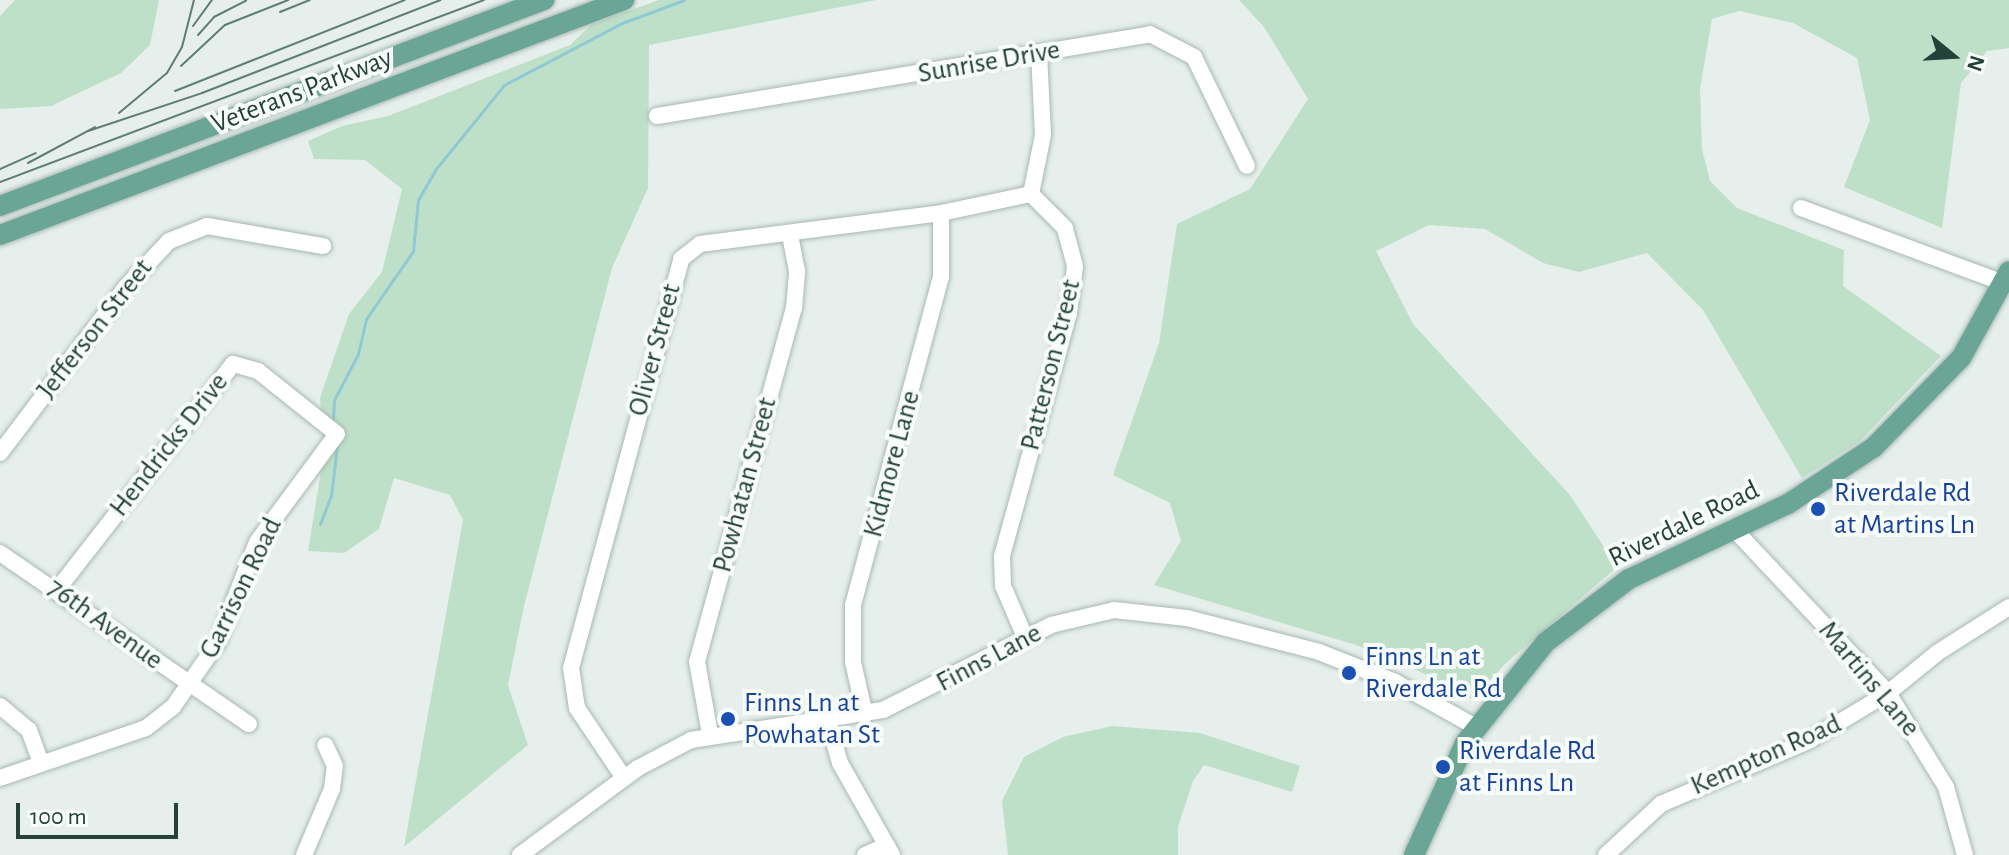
<!DOCTYPE html>
<html>
<head>
<meta charset="utf-8">
<style>
	body { margin:0 }
	#map { position:relative; width:2009px; height:855px; overflow:hidden; background:#e6efeb; font-family:"Alegreya Sans",sans-serif }
	div>[style] { position:absolute }
	.green>* { inset:0; background:#bfe0c8 }
	.stream>* { height:3px; margin:-1.5px; padding:0 1.5px; transform-origin:1.5px; border-radius:1.5px; background:#8ec9d4 }
	.roads { filter:drop-shadow(0 0 2px #a8b8b2) drop-shadow(0 0 2px #a8b8b2) }
	.minor>* { height:16px; margin:-8px; padding:0 8px; transform-origin:8px; border-radius:8px; background:#fff }
	.major>* { height:20px; margin:-10px; padding:0 10px; transform-origin:10px; border-radius:10px; background:#6aa596 }
	.tram>* { height:2px; margin:-1px; padding:0 1px; transform-origin:1px; border-radius:1px; background:#5f7d75 }
	.dots>* { width:22px; height:22px; translate:-50% -50%; box-sizing:border-box; border:4px solid #f7fbf9; border-radius:50% }
	span { translate:-50% -50%; white-space:nowrap; text-align:center; line-height:1.15; -webkit-text-stroke:8px #f7fbf9; paint-order:stroke }
	.street-label { font-size:28px; color:#24423a }
	.transit-label { font-size:28px; color:#164399 }
	.left { translate:0 -50%; text-align:left }
	.north { position:absolute; left:1913px; top:16px; width:80px; height:80px; -webkit-text-stroke:6px #f7fbf9; paint-order:stroke; rotate:108deg; font-size:22px; font-weight:700; line-height:32px; text-align:center; color:#24423a }
	.north::after { content:''; display:block; margin:auto; width:28px; height:36px; background:#24423a; clip-path:polygon(50% 0,100% 100%,50% 72%,0 100%) }
	.scale { position:absolute; left:16px; top:803px; width:162px; height:36px; box-sizing:border-box; border:4px solid #24423a; border-top:0; padding-left:10px; font-size:24px; line-height:28px; white-space:nowrap; color:#24423a; -webkit-text-stroke:6px #f7fbf9; paint-order:stroke }
</style>
</head>
<body>
<div id="map">
	<div class="green">
		<i style="clip-path:polygon(15px 0,159px 0,150px 45px,121px 73px,51px 106px,0 109px,0 16px)"></i>
		<i style="clip-path:polygon(659px 0,876px 0,649px 45px,648px 188px,612px 268px,524px 606px,508px 685px,528px 745px,404px 847px,463px 520px,450px 495px,394px 478px,379px 529px,344px 553px,308px 551px,324px 453px,320px 398px,349px 314px,382px 272px,402px 189px,365px 160px,314px 159px,308px 141px,342px 126px,388px 116px,570px 45px,592px 24px)"></i>
		<i style="clip-path:polygon(1239px 0,2009px 0,2009px 48px,1987px 51px,1961px 83px,1942px 228px,1844px 187px,1870px 120px,1857px 58px,1793px 23px,1739px 11px,1712px 19px,1700px 89px,1702px 149px,1710px 181px,1737px 208px,1844px 250px,1843px 286px,1941px 356px,1860px 441px,1802px 478px,1703px 310px,1647px 253px,1579px 272px,1543px 263px,1485px 229px,1429px 225px,1376px 251px,1413px 324px,1570px 495px,1617px 567px,1506px 663px,1472px 700px,1430px 676px,1356px 645px,1154px 585px,1181px 541px,1170px 503px,1113px 475px,1159px 343px,1177px 224px,1250px 189px,1308px 99px,1264px 27px)"></i>
		<i style="clip-path:polygon(1112px 726px,1200px 733px,1300px 766px,1292px 792px,1204px 765px,1193px 781px,1178px 827px,1178px 855px,1008px 855px,1002px 801px,1024px 757px,1063px 737px)"></i>
	</div>
	<div class="stream">
		<i style="left:333px;top:420px;width:20px;rotate:-87deg"></i>
		<i style="left:334px;top:400px;width:52px;rotate:-62.4deg"></i>
		<i style="left:358px;top:354px;width:36px;rotate:-77deg"></i>
		<i style="left:366px;top:319px;width:83px;rotate:-55.3deg"></i>
		<i style="left:413px;top:251px;width:51px;rotate:-84.4deg"></i>
		<i style="left:418px;top:200px;width:34px;rotate:-60deg"></i>
		<i style="left:435px;top:170px;width:109px;rotate:-50.9deg"></i>
		<i style="left:504px;top:85px;width:133px;rotate:-27.7deg"></i>
		<i style="left:622px;top:23px;width:66px;rotate:-20.4deg"></i>
		<i style="left:320px;top:524px;width:30px;rotate:-69deg"></i>
		<i style="left:331px;top:496px;width:50px;rotate:-83.2deg"></i>
	</div>
	<div class="roads">
		<div class="minor">
			<i style="left:657px;top:116px;width:500px;rotate:-9.4deg"></i>
			<i style="left:1150px;top:34px;width:50px;rotate:27.6deg"></i>
			<i style="left:1194px;top:57px;width:121px;rotate:64.1deg"></i>
			<i style="left:1031px;top:194px;width:60px;rotate:-78.5deg"></i>
			<i style="left:1043px;top:135px;width:81px;rotate:-92.8deg"></i>
			<i style="left:1801px;top:208px;width:216px;rotate:20.3deg"></i>
			<i style="left:0;top:453px;width:208px;rotate:-52.8deg"></i>
			<i style="left:126px;top:287px;width:63px;rotate:-46.9deg"></i>
			<i style="left:169px;top:241px;width:41px;rotate:-21.5deg"></i>
			<i style="left:207px;top:226px;width:118px;rotate:9.8deg"></i>
			<i style="left:1733px;top:528px;width:226px;rotate:46.8deg"></i>
			<i style="left:1888px;top:693px;width:110px;rotate:58.3deg"></i>
			<i style="left:1946px;top:787px;width:71px;rotate:74.4deg"></i>
			<i style="left:0;top:553px;width:302px;rotate:34.5deg"></i>
			<i style="left:1025px;top:637px;width:56px;rotate:-113.3deg"></i>
			<i style="left:1003px;top:586px;width:30px;rotate:-92deg"></i>
			<i style="left:1002px;top:556px;width:252px;rotate:-74.6deg"></i>
			<i style="left:1069px;top:313px;width:47px;rotate:-82.7deg"></i>
			<i style="left:1075px;top:266px;width:39px;rotate:-105deg"></i>
			<i style="left:1065px;top:228px;width:48px;rotate:-135deg"></i>
			<i style="left:0;top:706px;width:38px;rotate:40deg"></i>
			<i style="left:29px;top:730px;width:35px;rotate:70deg"></i>
			<i style="left:865px;top:715px;width:54px;rotate:-102.8deg"></i>
			<i style="left:853px;top:662px;width:57px;rotate:-90deg"></i>
			<i style="left:853px;top:605px;width:340px;rotate:-75deg"></i>
			<i style="left:941px;top:277px;width:64px;rotate:-90deg"></i>
			<i style="left:828px;top:721px;width:44px;rotate:74.1deg"></i>
			<i style="left:840px;top:763px;width:106px;rotate:60.5deg"></i>
			<i style="left:710px;top:734px;width:73px;rotate:-100.2deg"></i>
			<i style="left:697px;top:662px;width:367px;rotate:-74.7deg"></i>
			<i style="left:794px;top:308px;width:37px;rotate:-85deg"></i>
			<i style="left:797px;top:271px;width:37px;rotate:-101deg"></i>
			<i style="left:0;top:778px;width:154px;rotate:-18.9deg"></i>
			<i style="left:146px;top:728px;width:34px;rotate:-38deg"></i>
			<i style="left:173px;top:707px;width:79px;rotate:-55.3deg"></i>
			<i style="left:218px;top:642px;width:107px;rotate:-68.7deg"></i>
			<i style="left:257px;top:542px;width:134px;rotate:-53.5deg"></i>
			<i style="left:337px;top:434px;width:101px;rotate:-141.4deg"></i>
			<i style="left:258px;top:371px;width:26px;rotate:-164deg"></i>
			<i style="left:233px;top:364px;width:286px;rotate:127.9deg"></i>
			<i style="left:624px;top:778px;width:84px;rotate:-123.9deg"></i>
			<i style="left:577px;top:708px;width:40px;rotate:-98.5deg"></i>
			<i style="left:571px;top:668px;width:424px;rotate:-74.9deg"></i>
			<i style="left:681px;top:259px;width:24px;rotate:-38deg"></i>
			<i style="left:700px;top:244px;width:243px;rotate:-7.3deg"></i>
			<i style="left:941px;top:213px;width:92px;rotate:-11.9deg"></i>
			<i style="left:304px;top:855px;width:72px;rotate:-67deg"></i>
			<i style="left:332px;top:789px;width:23px;rotate:-83deg"></i>
			<i style="left:335px;top:766px;width:23px;rotate:-115deg"></i>
			<i style="left:520px;top:855px;width:147px;rotate:-36.4deg"></i>
			<i style="left:638px;top:768px;width:60px;rotate:-27.8deg"></i>
			<i style="left:691px;top:740px;width:194px;rotate:-8.9deg"></i>
			<i style="left:883px;top:710px;width:188px;rotate:-26.8deg"></i>
			<i style="left:1051px;top:625px;width:65px;rotate:-13.4deg"></i>
			<i style="left:1114px;top:610px;width:73px;rotate:6.3deg"></i>
			<i style="left:1187px;top:618px;width:136px;rotate:14.4deg"></i>
			<i style="left:1319px;top:652px;width:82px;rotate:21.5deg"></i>
			<i style="left:1395px;top:682px;width:93px;rotate:29.1deg"></i>
			<i style="left:865px;top:855px;width:24px;rotate:-24deg"></i>
			<i style="left:1606px;top:855px;width:75px;rotate:-42.8deg"></i>
			<i style="left:1661px;top:804px;width:162px;rotate:-23.2deg"></i>
			<i style="left:1810px;top:740px;width:91px;rotate:-31.1deg"></i>
			<i style="left:1888px;top:693px;width:63px;rotate:-39.2deg"></i>
			<i style="left:1937px;top:653px;width:85px;rotate:-32.6deg"></i>
		</div>
		<div class="major">
			<i style="left:0;top:206px;width:582px;rotate:-20.74deg"></i>
			<i style="left:0;top:235px;width:667px;rotate:-20.64deg"></i>
			<i style="left:1414px;top:855px;width:123px;rotate:-65.5deg"></i>
			<i style="left:1465px;top:743px;width:129px;rotate:-51.3deg"></i>
			<i style="left:1546px;top:642px;width:104px;rotate:-37.2deg"></i>
			<i style="left:1629px;top:579px;width:176px;rotate:-25.3deg"></i>
			<i style="left:1788px;top:504px;width:103px;rotate:-33.5deg"></i>
			<i style="left:1874px;top:447px;width:124px;rotate:-45.7deg"></i>
			<i style="left:1961px;top:358px;width:99px;rotate:-61.1deg"></i>
		</div>
	</div>
	<div class="tram">
		<i style="left:280px;top:12px;width:32px;rotate:-22deg"></i>
		<i style="left:193px;top:26px;width:32px;rotate:-54deg"></i>
		<i style="left:198px;top:35px;width:24px;rotate:-48deg"></i>
		<i style="left:214px;top:17px;width:36px;rotate:-27deg"></i>
		<i style="left:181px;top:66px;width:60px;rotate:-43deg"></i>
		<i style="left:225px;top:25px;width:68px;rotate:-21.6deg"></i>
		<i style="left:175px;top:91px;width:247px;rotate:-21.6deg"></i>
		<i style="left:119px;top:113px;width:62px;rotate:-39.8deg"></i>
		<i style="left:167px;top:73px;width:30px;rotate:-60deg"></i>
		<i style="left:182px;top:47px;width:49px;rotate:-75.7deg"></i>
		<i style="left:88px;top:131px;width:120px;rotate:-18.4deg"></i>
		<i style="left:202px;top:93px;width:256px;rotate:-21.3deg"></i>
		<i style="left:28px;top:163px;width:76px;rotate:-28.2deg"></i>
		<i style="left:0;top:169px;width:39px;rotate:-24deg"></i>
		<i style="left:0;top:182px;width:517px;rotate:-20.61deg"></i>
	</div>
	<div class="dots">
		<i style="left:1818px;top:509px;background:#1a4fb4"></i>
		<i style="left:1349px;top:673px;background:#1a4fb4"></i>
		<i style="left:728px;top:719px;background:#1a4fb4"></i>
		<i style="left:1443px;top:767px;background:#1a4fb4"></i>
	</div>
	<div class="street-label">
		<span style="left:989px;top:62px;rotate:-10deg">Sunrise Drive</span>
		<span style="left:302px;top:91px;rotate:-21deg">Veterans Parkway</span>
		<span style="left:95px;top:329px;rotate:-52deg">Jefferson Street</span>
		<span style="left:655px;top:350px;rotate:-75deg">Oliver Street</span>
		<span style="left:1051px;top:365px;rotate:-76deg">Patterson Street</span>
		<span style="left:169px;top:445px;rotate:-52deg">Hendricks Drive</span>
		<span style="left:892px;top:464px;rotate:-75deg">Kidmore Lane</span>
		<span style="left:745px;top:485px;rotate:-75deg">Powhatan Street</span>
		<span style="left:1684px;top:524px;rotate:-26deg">Riverdale Road</span>
		<span style="left:241px;top:588px;rotate:-64deg">Garrison Road</span>
		<span style="left:105px;top:624px;rotate:36deg">76th Avenue</span>
		<span style="left:989px;top:658px;rotate:-28deg">Finns Lane</span>
		<span style="left:1869px;top:679px;rotate:50deg">Martins Lane</span>
		<span style="left:1766px;top:755px;rotate:-24deg">Kempton Road</span>
	</div>
	<div class="transit-label">
		<span class="left" style="left:1834px;top:509px">Riverdale Rd<br>at Martins Ln</span>
		<span class="left" style="left:1365px;top:673px">Finns Ln at<br>Riverdale Rd</span>
		<span class="left" style="left:744px;top:719px">Finns Ln at<br>Powhatan St</span>
		<span class="left" style="left:1459px;top:767px">Riverdale Rd<br>at Finns Ln</span>
	</div>
	<div class="north">N</div>
	<div class="scale">100 m</div>
</div>
</body>
</html>
